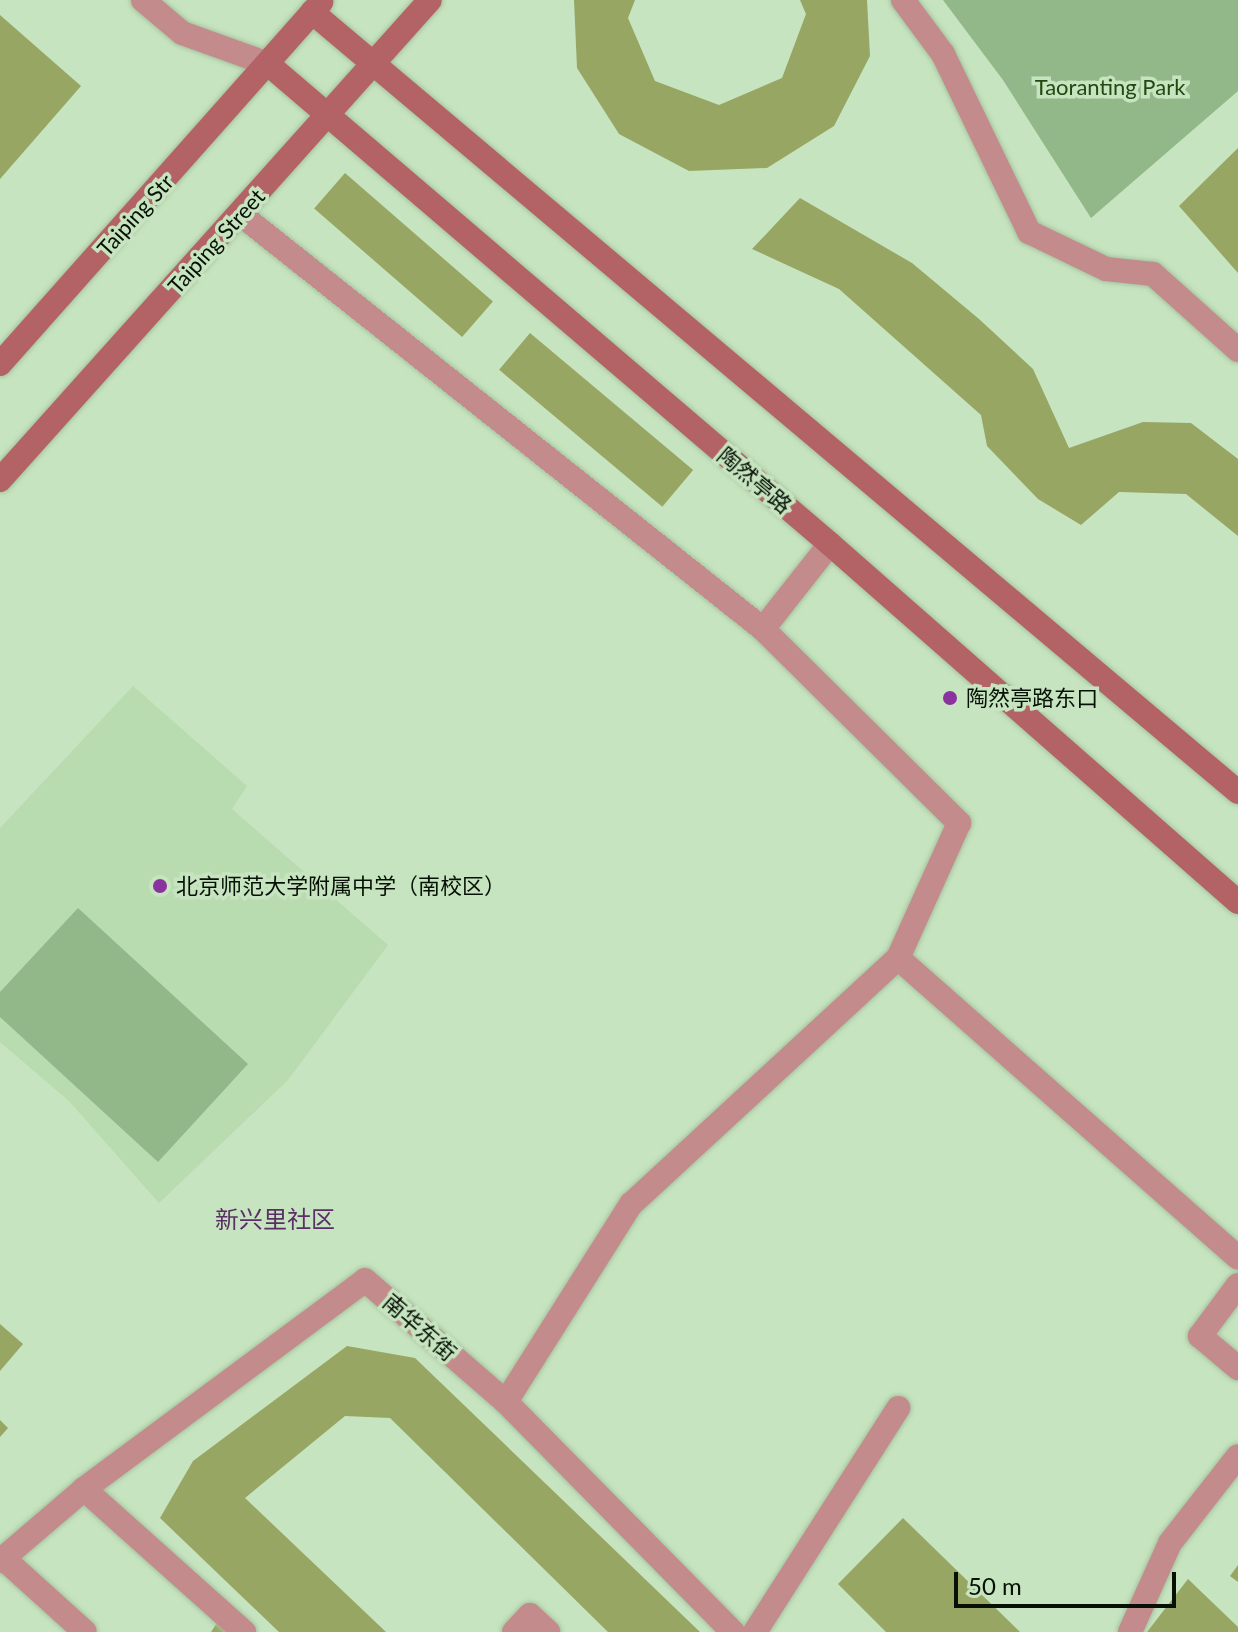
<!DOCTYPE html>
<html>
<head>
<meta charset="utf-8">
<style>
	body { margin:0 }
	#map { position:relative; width:1238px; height:1632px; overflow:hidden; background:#c6e4bf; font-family:Lato,"Noto Sans SC",sans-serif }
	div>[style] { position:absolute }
	.built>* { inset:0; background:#b9dbb0 }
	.green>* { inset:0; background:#92b788 }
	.building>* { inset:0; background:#97a663; transform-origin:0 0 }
	.roads { filter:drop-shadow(0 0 2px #a7c2a1) drop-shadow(0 0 2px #a7c2a1) }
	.minor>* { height:24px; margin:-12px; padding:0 12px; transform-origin:12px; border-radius:12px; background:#c38b8b }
	.secondary>* { height:24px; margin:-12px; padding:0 12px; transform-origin:12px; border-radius:12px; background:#b36365 }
	.dots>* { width:22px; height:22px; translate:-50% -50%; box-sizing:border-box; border:4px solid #c6e4bf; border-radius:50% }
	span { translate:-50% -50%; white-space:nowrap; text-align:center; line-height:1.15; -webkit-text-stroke:7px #c6e4bf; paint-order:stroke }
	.park-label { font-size:22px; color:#204a12 }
	.street-label { font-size:22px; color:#071005 }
	.poi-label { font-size:22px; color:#071005 }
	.left { translate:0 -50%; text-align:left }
	.neighbourhood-label { font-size:24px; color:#5a2f65 }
	.scale { position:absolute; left:954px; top:1572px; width:222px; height:36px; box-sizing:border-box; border:4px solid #071005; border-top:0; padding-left:10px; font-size:24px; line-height:28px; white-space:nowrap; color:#071005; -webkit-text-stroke:6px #c6e4bf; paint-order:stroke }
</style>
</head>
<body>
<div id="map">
	<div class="built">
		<i style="clip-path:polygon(133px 686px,247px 786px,232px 809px,388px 945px,288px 1080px,159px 1203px,69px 1101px,0 1042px,0 828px)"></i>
	</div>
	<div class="green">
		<i style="clip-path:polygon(943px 0,1238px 0,1238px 91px,1091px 218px,1003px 80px)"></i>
		<i style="clip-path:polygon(78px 908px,248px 1064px,158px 1162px,0 1017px,0 992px)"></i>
	</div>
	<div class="building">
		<i style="clip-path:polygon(574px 0,635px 0,628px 18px,655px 81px,719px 105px,782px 78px,806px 14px,800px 0,867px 0,870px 56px,834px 126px,767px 168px,689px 171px,619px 134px,577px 68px)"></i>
		<i style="clip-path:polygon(0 15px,81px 86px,0 179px)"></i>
		<i style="clip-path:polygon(1238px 148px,1238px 273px,1179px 206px)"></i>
		<i style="left:345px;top:173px;width:196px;height:47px;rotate:41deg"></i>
		<i style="clip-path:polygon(800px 198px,912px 263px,979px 319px,1033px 369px,1069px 448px,1143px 422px,1191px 423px,1238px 459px,1238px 536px,1186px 494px,1119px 492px,1081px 525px,1038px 499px,987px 446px,981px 415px,839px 289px,752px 249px)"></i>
		<i style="left:530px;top:333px;width:213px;height:48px;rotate:40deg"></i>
		<i style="clip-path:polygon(0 1324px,23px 1344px,0 1371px)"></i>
		<i style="clip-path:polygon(347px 1346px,415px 1358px,700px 1632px,608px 1632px,390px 1418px,345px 1416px,245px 1498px,386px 1632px,279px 1632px,160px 1518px,193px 1461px)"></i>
		<i style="clip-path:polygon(0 1420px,8px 1428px,0 1437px)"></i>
		<i style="clip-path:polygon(903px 1518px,1020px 1632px,886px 1632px,838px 1584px)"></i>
		<i style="clip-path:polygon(1238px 1565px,1238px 1582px,1230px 1576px)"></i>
		<i style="clip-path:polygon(1188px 1579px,1238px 1627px,1238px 1632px,1147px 1632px)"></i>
		<i style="clip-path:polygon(217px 1623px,226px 1632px,211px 1632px)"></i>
	</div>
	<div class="roads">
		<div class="minor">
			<i style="left:143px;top:0;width:51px;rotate:40.2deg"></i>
			<i style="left:182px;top:33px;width:91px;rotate:19.8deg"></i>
			<i style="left:903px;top:0;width:67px;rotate:53.5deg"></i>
			<i style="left:943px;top:54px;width:198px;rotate:64.2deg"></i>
			<i style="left:1029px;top:232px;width:85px;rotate:25.7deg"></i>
			<i style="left:1106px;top:269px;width:47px;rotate:6.1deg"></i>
			<i style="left:1153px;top:274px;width:114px;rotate:41.8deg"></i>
			<i style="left:240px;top:214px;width:668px;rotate:38.43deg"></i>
			<i style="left:763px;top:629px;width:276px;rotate:44.7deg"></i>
			<i style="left:959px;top:823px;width:148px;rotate:114.3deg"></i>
			<i style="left:898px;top:958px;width:363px;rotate:137.3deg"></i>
			<i style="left:631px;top:1204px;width:234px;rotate:122.3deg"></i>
			<i style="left:763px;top:629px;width:108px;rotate:-51.8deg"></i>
			<i style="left:898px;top:958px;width:453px;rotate:41.4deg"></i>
			<i style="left:1238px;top:1285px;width:64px;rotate:126.7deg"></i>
			<i style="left:1200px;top:1336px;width:50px;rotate:40.1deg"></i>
			<i style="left:84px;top:1489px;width:215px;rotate:41.8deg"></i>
			<i style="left:3px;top:1558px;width:110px;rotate:42.1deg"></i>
			<i style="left:0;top:1561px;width:111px;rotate:-40.6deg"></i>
			<i style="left:84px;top:1489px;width:350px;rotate:-36.6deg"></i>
			<i style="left:365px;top:1280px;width:186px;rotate:40.9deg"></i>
			<i style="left:506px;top:1402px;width:323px;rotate:45.4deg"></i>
			<i style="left:514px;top:1632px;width:23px;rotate:-47deg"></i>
			<i style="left:530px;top:1615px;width:25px;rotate:43deg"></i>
			<i style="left:755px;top:1632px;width:266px;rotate:-57.4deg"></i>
			<i style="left:1130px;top:1632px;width:98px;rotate:-65.8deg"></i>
			<i style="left:1170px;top:1543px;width:110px;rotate:-52deg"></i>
		</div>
		<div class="secondary">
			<i style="left:312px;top:12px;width:1211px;rotate:40.11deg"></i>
			<i style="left:268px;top:64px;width:739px;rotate:40.5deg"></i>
			<i style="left:830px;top:544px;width:543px;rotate:41.27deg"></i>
			<i style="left:0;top:364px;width:484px;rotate:-48.4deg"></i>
			<i style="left:0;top:480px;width:644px;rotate:-48.14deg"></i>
		</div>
	</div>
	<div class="dots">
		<i style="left:950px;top:698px;background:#8a339f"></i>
		<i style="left:160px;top:886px;background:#8a339f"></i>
	</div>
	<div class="park-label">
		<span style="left:1110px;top:87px">Taoranting Park</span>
	</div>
	<div class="street-label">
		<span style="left:135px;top:215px;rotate:-48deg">Taiping Str</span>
		<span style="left:216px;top:241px;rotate:-48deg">Taiping Street</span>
		<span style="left:755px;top:480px;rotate:40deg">陶然亭路</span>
		<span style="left:420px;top:1327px;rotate:41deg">南华东街</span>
	</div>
	<div class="poi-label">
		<span class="left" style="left:966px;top:698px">陶然亭路东口</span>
		<span class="left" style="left:176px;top:886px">北京师范大学附属中学（南校区）</span>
	</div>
	<div class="neighbourhood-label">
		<span style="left:275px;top:1219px">新兴里社区</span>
	</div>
	<div class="scale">50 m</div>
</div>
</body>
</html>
